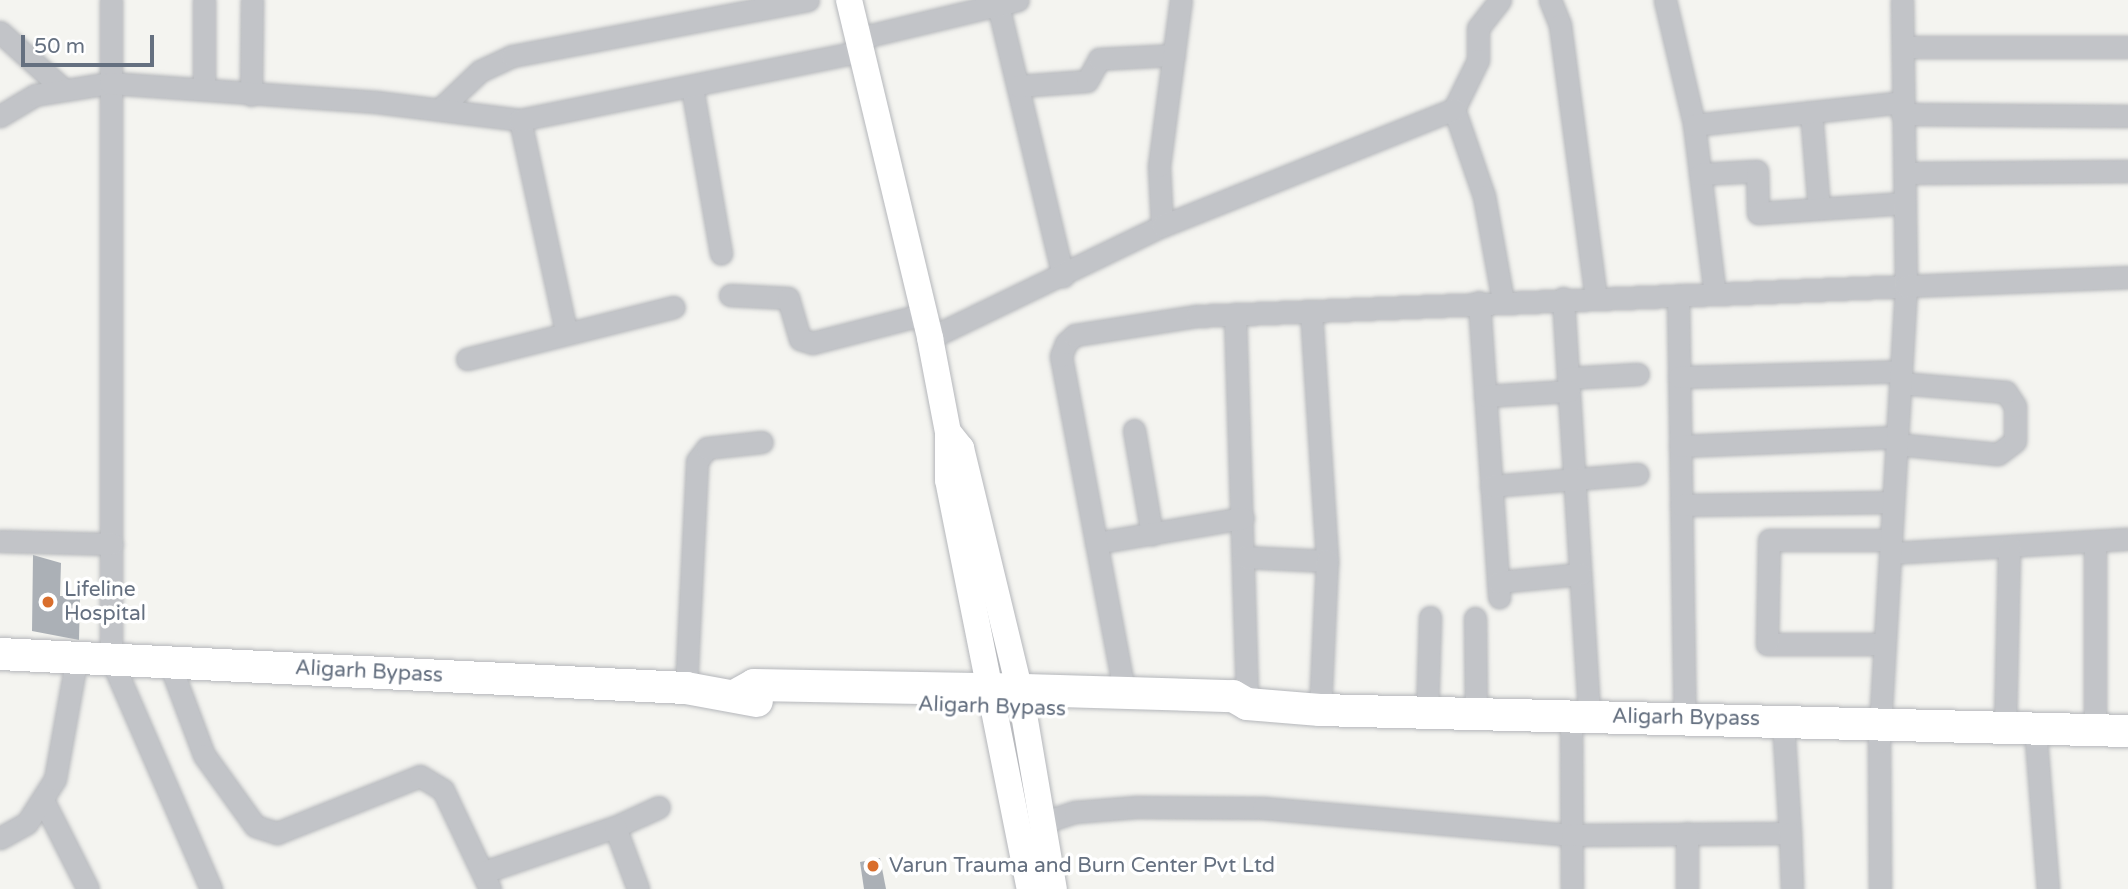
<!DOCTYPE html>
<html>
<head>
<meta charset="utf-8">
<style>
	body { margin:0 }
	#map { position:relative; width:2128px; height:889px; overflow:hidden; background:#f4f4f0; font-family:"Varela Round",sans-serif }
	div>[style] { position:absolute }
	.building>* { inset:0; background:#abb0b6 }
	.roads { filter:drop-shadow(0 0 2px #b5b7bb) drop-shadow(0 0 2px #b5b7bb) }
	.minor>* { height:21px; margin:-10.5px; padding:0 10.5px; transform-origin:10.5px; border-radius:10.5px; background:#c2c4c8 }
	.major>* { height:26px; margin:-13px; padding:0 13px; transform-origin:13px; border-radius:13px; background:#fff }
	.highway>* { height:32px; margin:-16px; padding:0 16px; transform-origin:16px; border-radius:16px; background:#fff }
	.dots>* { width:19px; height:19px; translate:-50% -50%; box-sizing:border-box; border:4px solid #fff; border-radius:50% }
	span { translate:-50% -50%; white-space:nowrap; text-align:center; line-height:1.15; -webkit-text-stroke:7px #fff; paint-order:stroke }
	.poi-label { font-size:21px; color:#657080 }
	.left { translate:0 -50%; text-align:left }
	.street-label { font-size:21px; color:#657080 }
	.scale { position:absolute; left:21px; top:35px; width:133px; height:32px; box-sizing:border-box; border:4px solid #657080; border-top:0; padding-left:9px; font-size:21px; line-height:24px; white-space:nowrap; color:#657080; -webkit-text-stroke:5px #fff; paint-order:stroke }
</style>
</head>
<body>
<div id="map">
	<div class="building">
		<i style="clip-path:polygon(33px 555px,61px 563px,60px 596px,80px 596px,79px 640px,32px 631px)"></i>
		<i style="clip-path:polygon(880px 858px,886px 889px,864px 889px,860px 862px)"></i>
	</div>
	<div class="roads">
		<div class="minor">
			<i style="left:111px;top:0;width:659px;rotate:90deg"></i>
			<i style="left:111px;top:659px;width:251px;rotate:66.5deg"></i>
			<i style="left:1500px;top:0;width:36px;rotate:128deg"></i>
			<i style="left:1478px;top:28px;width:32px;rotate:90deg"></i>
			<i style="left:1478px;top:60px;width:55px;rotate:116.1deg"></i>
			<i style="left:1454px;top:109px;width:92px;rotate:71deg"></i>
			<i style="left:1484px;top:196px;width:107px;rotate:79.7deg"></i>
			<i style="left:1550px;top:0;width:27px;rotate:68deg"></i>
			<i style="left:1560px;top:25px;width:274px;rotate:82.5deg"></i>
			<i style="left:1665px;top:0;width:127px;rotate:76.8deg"></i>
			<i style="left:1694px;top:124px;width:171px;rotate:83deg"></i>
			<i style="left:998px;top:5px;width:279px;rotate:76.5deg"></i>
			<i style="left:0;top:32px;width:84px;rotate:42.1deg"></i>
			<i style="left:859px;top:38px;width:163px;rotate:-13.4deg"></i>
			<i style="left:1905px;top:47px;width:223px"></i>
			<i style="left:1018px;top:86px;width:69px;rotate:-4.1deg"></i>
			<i style="left:1087px;top:81px;width:25px;rotate:-61deg"></i>
			<i style="left:1099px;top:59px;width:75px;rotate:-3.1deg"></i>
			<i style="left:692px;top:87px;width:169px;rotate:80.1deg"></i>
			<i style="left:204px;top:88px;width:88px;rotate:-90deg"></i>
			<i style="left:251px;top:95px;width:95px;rotate:-89.4deg"></i>
			<i style="left:441px;top:108px;width:54px;rotate:-43.5deg"></i>
			<i style="left:480px;top:71px;width:35px;rotate:-25deg"></i>
			<i style="left:512px;top:56px;width:301px;rotate:-10.7deg"></i>
			<i style="left:1811px;top:112px;width:97px;rotate:85.3deg"></i>
			<i style="left:1902px;top:114px;width:226px;rotate:0.5deg"></i>
			<i style="left:0;top:116px;width:41px;rotate:-31deg"></i>
			<i style="left:35px;top:95px;width:76px;rotate:-9.1deg"></i>
			<i style="left:110px;top:83px;width:267px;rotate:4.1deg"></i>
			<i style="left:376px;top:102px;width:145px;rotate:7.1deg"></i>
			<i style="left:1694px;top:125px;width:209px;rotate:-6.3deg"></i>
			<i style="left:1906px;top:173px;width:222px;rotate:-0.5deg"></i>
			<i style="left:1700px;top:174px;width:57px;rotate:-3deg"></i>
			<i style="left:1757px;top:171px;width:42px;rotate:88.6deg"></i>
			<i style="left:1758px;top:213px;width:147px;rotate:-3.9deg"></i>
			<i style="left:1162px;top:226px;width:60px;rotate:-92.9deg"></i>
			<i style="left:1159px;top:166px;width:167px;rotate:-82.5deg"></i>
			<i style="left:730px;top:295px;width:58px;rotate:3deg"></i>
			<i style="left:788px;top:298px;width:43px;rotate:73.7deg"></i>
			<i style="left:800px;top:339px;width:13px;rotate:18deg"></i>
			<i style="left:812px;top:343px;width:117px;rotate:-14.4deg"></i>
			<i style="left:1678px;top:295px;width:423px;rotate:89.1deg"></i>
			<i style="left:1563px;top:298px;width:419px;rotate:86.4deg"></i>
			<i style="left:1479px;top:302px;width:296px;rotate:86.1deg"></i>
			<i style="left:1311px;top:311px;width:251px;rotate:86.3deg"></i>
			<i style="left:1235px;top:314px;width:390px;rotate:88.2deg"></i>
			<i style="left:566px;top:331px;width:216px;rotate:-102.3deg"></i>
			<i style="left:520px;top:120px;width:349px;rotate:-11.4deg"></i>
			<i style="left:930px;top:338px;width:258px;rotate:-25.8deg"></i>
			<i style="left:1162px;top:226px;width:315px;rotate:-21.8deg"></i>
			<i style="left:467px;top:359px;width:213px;rotate:-14.1deg"></i>
			<i style="left:1679px;top:377px;width:222px;rotate:-1.5deg"></i>
			<i style="left:1568px;top:378px;width:70px;rotate:-3.3deg"></i>
			<i style="left:1485px;top:396px;width:84px;rotate:-3.4deg"></i>
			<i style="left:1134px;top:430px;width:106px;rotate:80.2deg"></i>
			<i style="left:1896px;top:444px;width:102px;rotate:5.6deg"></i>
			<i style="left:1998px;top:454px;width:21px;rotate:-37deg"></i>
			<i style="left:2015px;top:441px;width:35px;rotate:-90deg"></i>
			<i style="left:2015px;top:406px;width:17px;rotate:-123deg"></i>
			<i style="left:2006px;top:392px;width:106px;rotate:-175.1deg"></i>
			<i style="left:1680px;top:446px;width:217px;rotate:-2.4deg"></i>
			<i style="left:1491px;top:486px;width:147px;rotate:-4.7deg"></i>
			<i style="left:1681px;top:505px;width:212px;rotate:-0.8deg"></i>
			<i style="left:0;top:541px;width:112px;rotate:1.5deg"></i>
			<i style="left:1096px;top:543px;width:149px;rotate:-9.7deg"></i>
			<i style="left:1891px;top:553px;width:237px;rotate:-3.4deg"></i>
			<i style="left:1244px;top:557px;width:83px;rotate:2.8deg"></i>
			<i style="left:1327px;top:561px;width:149px;rotate:92.7deg"></i>
			<i style="left:1498px;top:582px;width:82px;rotate:-5.6deg"></i>
			<i style="left:1475px;top:618px;width:96px;rotate:89.4deg"></i>
			<i style="left:1884px;top:644px;width:117px;rotate:180deg"></i>
			<i style="left:1767px;top:644px;width:104px;rotate:-88.9deg"></i>
			<i style="left:1769px;top:540px;width:122px"></i>
			<i style="left:169px;top:662px;width:99px;rotate:69.4deg"></i>
			<i style="left:204px;top:755px;width:87px;rotate:54.3deg"></i>
			<i style="left:255px;top:826px;width:23px;rotate:18deg"></i>
			<i style="left:277px;top:833px;width:154px;rotate:-21.7deg"></i>
			<i style="left:420px;top:776px;width:27px;rotate:31deg"></i>
			<i style="left:443px;top:790px;width:110px;rotate:64.6deg"></i>
			<i style="left:686px;top:688px;width:227px;rotate:-87.2deg"></i>
			<i style="left:697px;top:461px;width:16px;rotate:-52deg"></i>
			<i style="left:707px;top:448px;width:55px;rotate:-6.2deg"></i>
			<i style="left:1125px;top:695px;width:345px;rotate:-100.7deg"></i>
			<i style="left:1061px;top:356px;width:14px;rotate:-69deg"></i>
			<i style="left:1066px;top:343px;width:12px;rotate:-42deg"></i>
			<i style="left:1075px;top:335px;width:123px;rotate:-8.9deg"></i>
			<i style="left:1197px;top:316px;width:710px;rotate:-2.42deg"></i>
			<i style="left:1906px;top:286px;width:286px;rotate:-90.8deg"></i>
			<i style="left:1427px;top:713px;width:96px;rotate:-88.2deg"></i>
			<i style="left:1571px;top:716px;width:173px;rotate:89.7deg"></i>
			<i style="left:2005px;top:727px;width:181px;rotate:-88.7deg"></i>
			<i style="left:2035px;top:728px;width:162px;rotate:85.4deg"></i>
			<i style="left:2095px;top:730px;width:189px;rotate:-90deg"></i>
			<i style="left:45px;top:804px;width:95px;rotate:63.2deg"></i>
			<i style="left:615px;top:827px;width:48px;rotate:-24.4deg"></i>
			<i style="left:1029px;top:827px;width:48px;rotate:-18.1deg"></i>
			<i style="left:1075px;top:812px;width:62px;rotate:-4.6deg"></i>
			<i style="left:1137px;top:807px;width:126px;rotate:0.5deg"></i>
			<i style="left:1263px;top:808px;width:310px;rotate:5deg"></i>
			<i style="left:1572px;top:835px;width:218px;rotate:-0.5deg"></i>
			<i style="left:1790px;top:833px;width:112px;rotate:-93.6deg"></i>
			<i style="left:1687px;top:833px;width:56px;rotate:90deg"></i>
			<i style="left:1790px;top:833px;width:56px;rotate:88deg"></i>
			<i style="left:0;top:838px;width:31px;rotate:-29deg"></i>
			<i style="left:27px;top:823px;width:52px;rotate:-57.5deg"></i>
			<i style="left:55px;top:779px;width:124px;rotate:-79.8deg"></i>
			<i style="left:484px;top:872px;width:139px;rotate:-19deg"></i>
			<i style="left:615px;top:827px;width:66px;rotate:69.6deg"></i>
			<i style="left:1880px;top:889px;width:147px;rotate:-90.4deg"></i>
			<i style="left:1879px;top:742px;width:457px;rotate:-86.6deg"></i>
			<i style="left:1906px;top:286px;width:222px;rotate:-2.3deg"></i>
		</div>
		<div class="major">
			<i style="left:849px;top:0;width:348px;rotate:76.5deg"></i>
			<i style="left:930px;top:338px;width:96px;rotate:79.2deg"></i>
			<i style="left:948px;top:432px;width:48px;rotate:90deg"></i>
			<i style="left:948px;top:480px;width:417px;rotate:78.7deg"></i>
			<i style="left:948px;top:432px;width:21px;rotate:51deg"></i>
			<i style="left:961px;top:448px;width:250px;rotate:76.4deg"></i>
			<i style="left:1020px;top:691px;width:201px;rotate:80.3deg"></i>
		</div>
		<div class="highway">
			<i style="left:0;top:654px;width:687px;rotate:2.84deg"></i>
			<i style="left:686px;top:688px;width:72px;rotate:10.4deg"></i>
			<i style="left:738px;top:694px;width:18px;rotate:-29deg"></i>
			<i style="left:754px;top:685px;width:237px;rotate:1deg"></i>
			<i style="left:991px;top:689px;width:242px;rotate:1.7deg"></i>
			<i style="left:1233px;top:696px;width:16px;rotate:30deg"></i>
			<i style="left:1247px;top:704px;width:73px;rotate:4.7deg"></i>
			<i style="left:1320px;top:710px;width:808px;rotate:1.49deg"></i>
		</div>
	</div>
	<div class="dots">
		<i style="left:48px;top:602px;background:#d96e2c"></i>
		<i style="left:873px;top:866px;background:#d96e2c"></i>
	</div>
	<div class="poi-label">
		<span class="left" style="left:64px;top:602px">Lifeline<br>Hospital</span>
		<span class="left" style="left:889px;top:866px">Varun Trauma and Burn Center Pvt Ltd</span>
	</div>
	<div class="street-label">
		<span style="left:369px;top:672px;rotate:3deg">Aligarh Bypass</span>
		<span style="left:992px;top:707px;rotate:2deg">Aligarh Bypass</span>
		<span style="left:1686px;top:718px;rotate:1deg">Aligarh Bypass</span>
	</div>
	<div class="scale">50 m</div>
</div>
</body>
</html>
